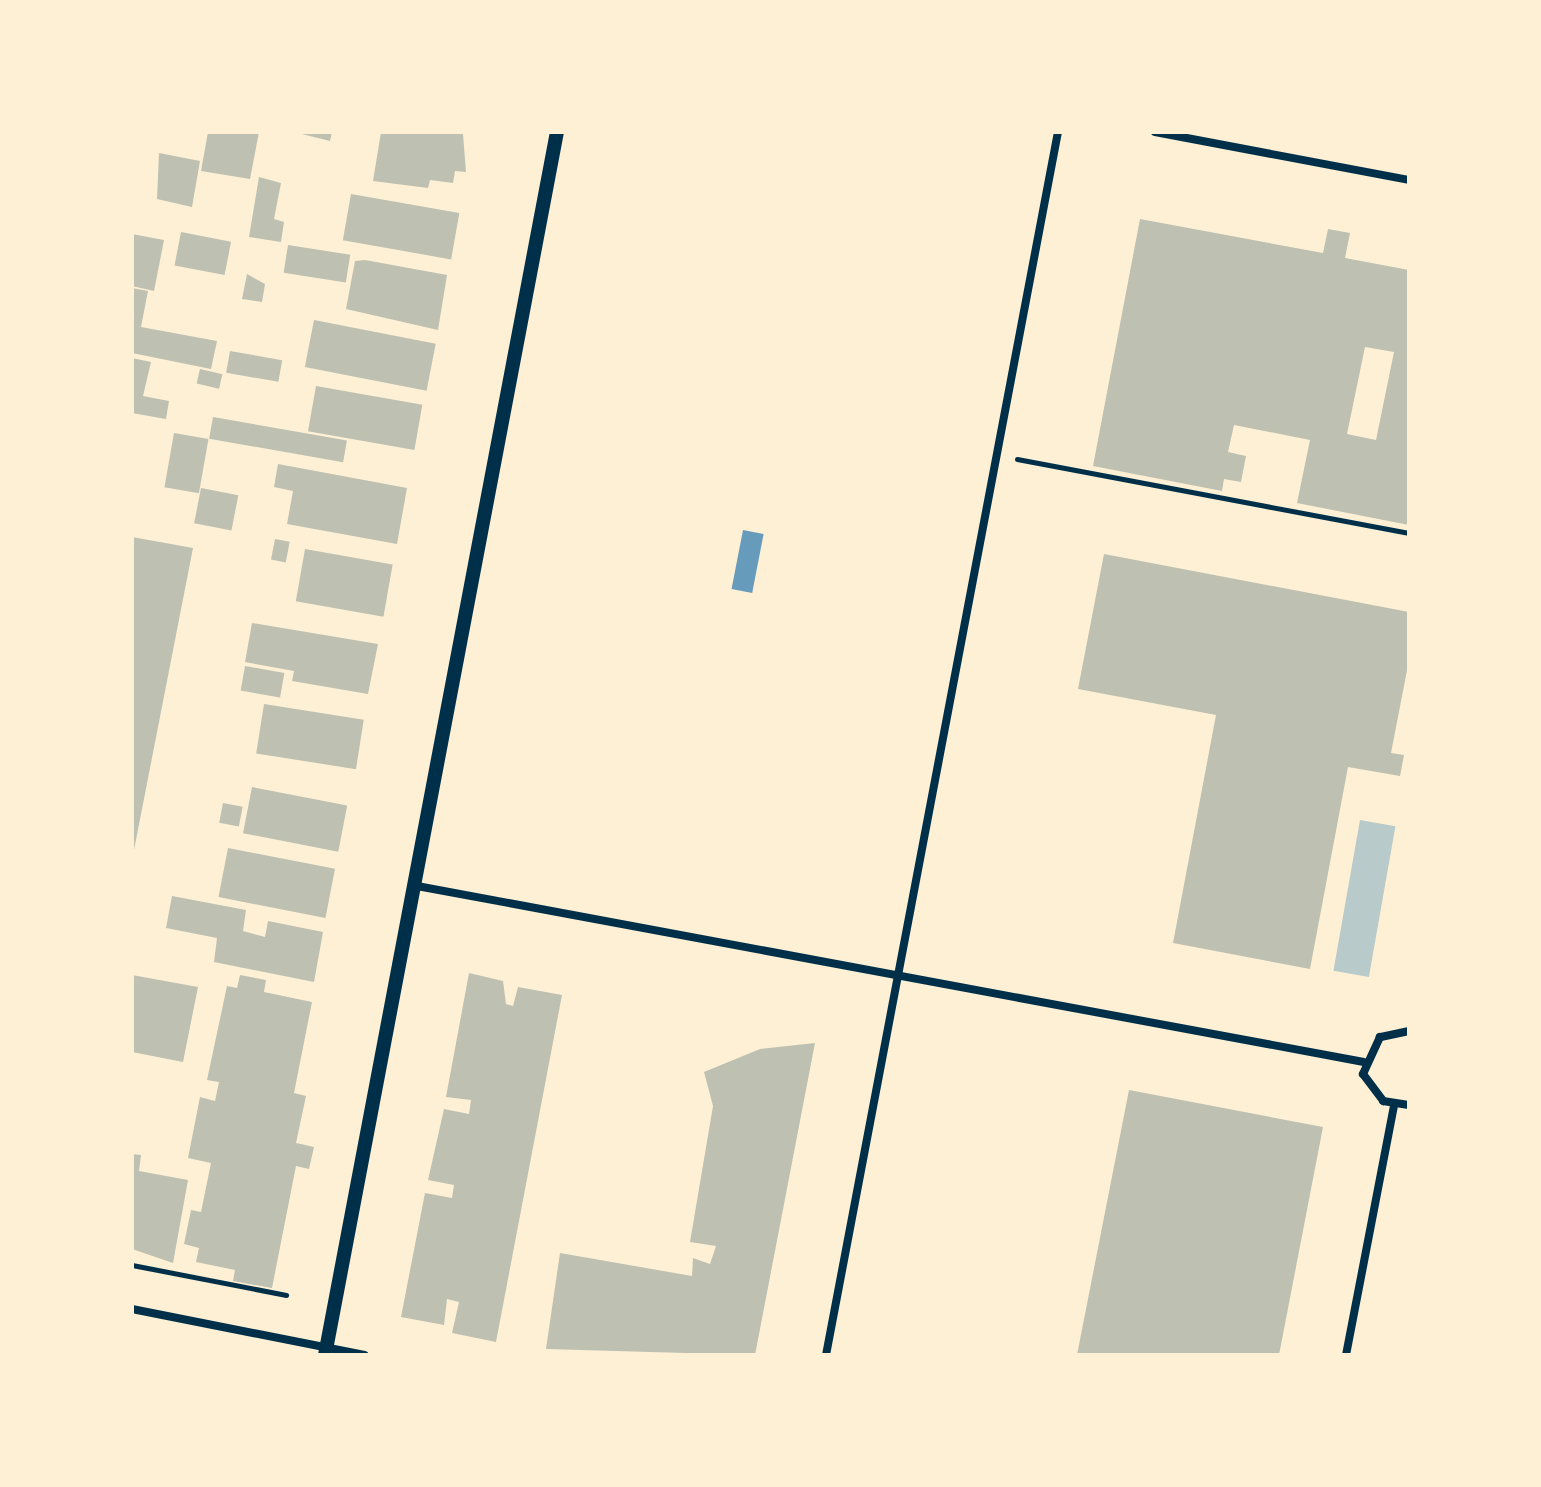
<!DOCTYPE html>
<html>
<head>
<meta charset="utf-8">
<style>
	body { margin:0 }
	#map { position:relative; width:1541px; height:1487px; overflow:hidden; background:#fdf0d5; font-family:Lato,sans-serif }
	div>[style] { position:absolute }
	.green>* { inset:0; background:#b9caca; transform-origin:0 0 }
	.water>* { inset:0; background:#669bbc; transform-origin:0 0 }
	.building>* { inset:0; background:#bec0b2; transform-origin:0 0 }
	.path>* { height:5px; margin:-2.5px; padding:0 2.5px; transform-origin:2.5px; border-radius:2.5px; background:#003049 }
	.minor>* { height:8px; margin:-4px; padding:0 4px; transform-origin:4px; border-radius:4px; background:#003049 }
	.tertiary>* { height:14px; margin:-7px; padding:0 7px; transform-origin:7px; border-radius:7px; background:#003049 }
	span { translate:-50% -50%; white-space:nowrap; text-align:center; line-height:1.15; -webkit-text-stroke:6px #fdf0d5; paint-order:stroke }
	.frame { position:absolute; inset:0; border:134px solid #fdf0d5; pointer-events:none }
</style>
</head>
<body>
<div id="map">
	<div class="green">
		<i style="left:1360px;top:820px;width:36px;height:153px;rotate:10deg"></i>
	</div>
	<div class="water">
		<i style="left:743px;top:530px;width:21px;height:60px;rotate:11deg"></i>
	</div>
	<div class="building">
		<i style="clip-path:polygon(208px 132px,259px 132px,250px 179px,201px 171px)"></i>
		<i style="clip-path:polygon(294px 132px,332px 132px,330px 141px)"></i>
		<i style="clip-path:polygon(381px 132px,463px 134px,466px 172px,455px 171px,453px 183px,430px 180px,428px 188px,373px 181px)"></i>
		<i style="clip-path:polygon(159px 153px,200px 161px,192px 207px,157px 199px)"></i>
		<i style="clip-path:polygon(259px 177px,281px 183px,274px 219px,284px 222px,281px 242px,249px 237px)"></i>
		<i style="left:351px;top:194px;width:110px;height:47px;rotate:10deg"></i>
		<i style="clip-path:polygon(evenodd,1140px 219px,1323px 253px,1328px 229px,1350px 233px,1345px 258px,1409px 270px,1409px 525px,1297px 503px,1310px 440px,1234px 425px,1228px 452px,1246px 456px,1241px 482px,1224px 479px,1222px 491px,1093px 466px,1140px 219px,1365px 347px,1394px 352px,1376px 440px,1347px 434px,1365px 347px)"></i>
		<i style="left:181px;top:232px;width:51px;height:34px;rotate:11deg"></i>
		<i style="clip-path:polygon(132px 234px,164px 240px,154px 291px,132px 286px)"></i>
		<i style="left:288px;top:245px;width:63px;height:28px;rotate:9deg"></i>
		<i style="clip-path:polygon(365px 260px,447px 275px,438px 330px,346px 309px,355px 261px)"></i>
		<i style="clip-path:polygon(247px 274px,265px 284px,262px 302px,242px 299px)"></i>
		<i style="clip-path:polygon(132px 288px,148px 291px,141px 327px,217px 341px,211px 369px,132px 353px)"></i>
		<i style="left:314px;top:320px;width:124px;height:48px;rotate:11deg"></i>
		<i style="left:230px;top:351px;width:53px;height:22px;rotate:10deg"></i>
		<i style="clip-path:polygon(132px 358px,151px 362px,143px 396px,169px 401px,166px 419px,132px 413px)"></i>
		<i style="left:200px;top:369px;width:23px;height:15px;rotate:13deg"></i>
		<i style="left:316px;top:386px;width:108px;height:46px;rotate:10deg"></i>
		<i style="left:213px;top:417px;width:136px;height:22px;rotate:10deg"></i>
		<i style="left:174px;top:433px;width:35px;height:55px;rotate:10deg"></i>
		<i style="clip-path:polygon(278px 464px,407px 488px,397px 544px,287px 524px,293px 491px,274px 487px)"></i>
		<i style="left:201px;top:488px;width:38px;height:36px;rotate:11deg"></i>
		<i style="clip-path:polygon(132px 537px,193px 548px,133px 855px,132px 855px)"></i>
		<i style="left:275px;top:539px;width:15px;height:21px;rotate:11deg"></i>
		<i style="left:305px;top:549px;width:89px;height:53px;rotate:10deg"></i>
		<i style="clip-path:polygon(1104px 554px,1409px 612px,1409px 660px,1391px 753px,1404px 755px,1400px 776px,1348px 767px,1310px 969px,1173px 943px,1216px 715px,1078px 689px)"></i>
		<i style="clip-path:polygon(252px 623px,378px 644px,368px 694px,292px 681px,294px 671px,245px 662px)"></i>
		<i style="left:245px;top:666px;width:40px;height:25px;rotate:10deg"></i>
		<i style="left:264px;top:704px;width:101px;height:50px;rotate:9deg"></i>
		<i style="left:252px;top:787px;width:97px;height:47px;rotate:11deg"></i>
		<i style="left:223px;top:803px;width:20px;height:20px;rotate:11deg"></i>
		<i style="left:228px;top:848px;width:109px;height:50px;rotate:11deg"></i>
		<i style="clip-path:polygon(172px 896px,246px 910px,243px 931px,265px 937px,268px 921px,323px 932px,314px 982px,214px 962px,217px 938px,166px 928px)"></i>
		<i style="clip-path:polygon(469px 973px,503px 981px,506px 1004px,513px 1006px,518px 987px,562px 995px,496px 1342px,452px 1333px,459px 1302px,447px 1299px,444px 1325px,401px 1317px,425px 1193px,452px 1198px,454px 1185px,428px 1180px,444px 1109px,469px 1114px,471px 1100px,446px 1097px)"></i>
		<i style="clip-path:polygon(132px 975px,198px 987px,183px 1062px,132px 1052px)"></i>
		<i style="clip-path:polygon(240px 975px,266px 980px,264px 992px,312px 1002px,294px 1093px,306px 1096px,296px 1143px,314px 1147px,309px 1169px,296px 1166px,272px 1288px,233px 1281px,235px 1270px,196px 1262px,199px 1248px,184px 1244px,191px 1210px,201px 1212px,211px 1163px,188px 1158px,200px 1097px,215px 1101px,219px 1082px,207px 1080px,227px 986px,237px 988px)"></i>
		<i style="clip-path:polygon(815px 1043px,755px 1355px,546px 1349px,560px 1253px,692px 1276px,693px 1258px,710px 1264px,716px 1246px,690px 1242px,713px 1106px,704px 1072px,760px 1049px)"></i>
		<i style="clip-path:polygon(1129px 1090px,1323px 1127px,1279px 1355px,1077px 1355px)"></i>
		<i style="clip-path:polygon(132px 1154px,141px 1155px,139px 1171px,188px 1180px,173px 1263px,132px 1249px)"></i>
	</div>
	<div class="path">
		<i style="left:1017px;top:459px;width:399px;rotate:10.7deg"></i>
		<i style="left:132px;top:1265px;width:157px;rotate:11deg"></i>
	</div>
	<div class="minor">
		<i style="left:1155px;top:132px;width:258px;rotate:10.7deg"></i>
		<i style="left:417px;top:886px;width:963px;rotate:10.53deg"></i>
		<i style="left:1409px;top:1031px;width:30px;rotate:168deg"></i>
		<i style="left:1380px;top:1037px;width:41px;rotate:114.7deg"></i>
		<i style="left:1363px;top:1074px;width:34px;rotate:53deg"></i>
		<i style="left:1383px;top:1101px;width:26px;rotate:9deg"></i>
		<i style="left:132px;top:1309px;width:237px;rotate:11.2deg"></i>
		<i style="left:826px;top:1355px;width:1245px;rotate:-79.26deg"></i>
		<i style="left:1346px;top:1355px;width:254px;rotate:-79.1deg"></i>
	</div>
	<div class="tertiary">
		<i style="left:325px;top:1355px;width:1245px;rotate:-79.26deg"></i>
	</div>
	<div class="frame"></div>
</div>
</body>
</html>
